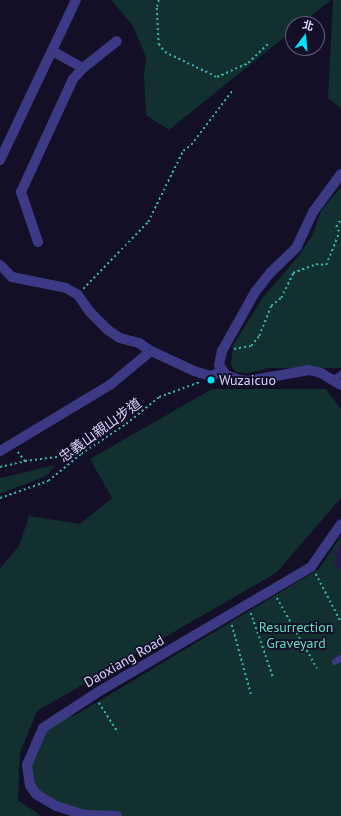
<!DOCTYPE html>
<html>
<head>
<meta charset="utf-8">
<style>
	body { margin:0 }
	#map { position:relative; width:341px; height:816px; overflow:hidden; background:#130f26; font-family:"PT Sans","Noto Sans TC",sans-serif }
	div>[style] { position:absolute }
	.green>* { inset:0; background:#12302f }
	.building>* { inset:0; background:#241b47 }
	.path>* { height:1.5px; margin-top:-0.75px; transform-origin:0; background:repeating-linear-gradient(90deg,#2fb8b0 0 2px,transparent 0 5px) }
	.service>* { height:5.5px; margin:-2.75px; padding:0 2.75px; transform-origin:2.75px; border-radius:2.75px; background:#3d3a85 }
	.minor>* { height:10px; margin:-5px; padding:0 5px; transform-origin:5px; border-radius:5px; background:#3d3a85 }
	.tertiary>* { height:10px; margin:-5px; padding:0 5px; transform-origin:5px; border-radius:5px; background:#3d3a85 }
	.dots>* { width:11px; height:11px; translate:-50% -50%; box-sizing:border-box; border:2px solid #130f26; border-radius:50% }
	span { translate:-50% -50%; white-space:nowrap; text-align:center; line-height:1.15; -webkit-text-stroke:3.5px #130f26; paint-order:stroke }
	.poi-label { font-size:14px; color:#d9d4ff }
	.left { translate:0 -50%; text-align:left }
	.street-label { font-size:14px; color:#d9d4ff }
	.park-label { font-size:14px; color:#5fe0c0 }
	.north { position:absolute; left:285px; top:16px; width:40px; height:40px; box-sizing:border-box; background:#130f26; border:1px solid #625e7d; border-radius:50%; rotate:16deg; font-size:11px; font-weight:700; line-height:16px; text-align:center; color:#d9d4ff }
	.north::after { content:''; display:block; margin:auto; width:14px; height:18px; background:#00e5ff; clip-path:polygon(50% 0,100% 100%,50% 72%,0 100%) }
</style>
</head>
<body>
<div id="map">
	<div class="green">
		<i style="clip-path:polygon(111px 0,331px 0,301px 24px,293px 24px,293px 30px,169px 130px,146px 115px,144px 74px,146px 57px,133px 26px)"></i>
		<i style="clip-path:polygon(333px 0,341px 0,341px 108px,328px 98px)"></i>
		<i style="clip-path:polygon(341px 187px,341px 368px,268px 368px,249px 373px,236px 372px,231px 365px,233px 345px,264px 296px,298px 257px,312px 236px,321px 211px)"></i>
		<i style="clip-path:polygon(212px 389px,326px 389px,341px 409px,341px 498px,276px 573px,37px 711px,20px 753px,18px 800px,41px 816px,0 816px,0 568px,19px 546px,29px 516px,80px 524px,112px 498px,90px 459px)"></i>
		<i style="clip-path:polygon(55px 465px,46px 476px,0 494px,0 478px)"></i>
		<i style="clip-path:polygon(341px 536px,341px 816px,122px 816px,90px 813px,46px 801px,36px 787px,31px 764px,45px 730px,53px 719px,74px 716px,319px 569px)"></i>
	</div>
	<div class="building">
		<i style="clip-path:polygon(341px 543px,341px 569px,333px 563px,337px 557px,333px 554px)"></i>
	</div>
	<div class="path">
		<i style="left:159px;top:0;width:8px;rotate:104deg"></i>
		<i style="left:157px;top:8px;width:36px;rotate:87deg"></i>
		<i style="left:159px;top:44px;width:10px;rotate:53deg"></i>
		<i style="left:165px;top:52px;width:58px;rotate:25.7deg"></i>
		<i style="left:217px;top:77px;width:34px;rotate:-24deg"></i>
		<i style="left:248px;top:63px;width:28px;rotate:-44deg"></i>
		<i style="left:83px;top:289px;width:93px;rotate:-45.9deg"></i>
		<i style="left:148px;top:222px;width:79px;rotate:-63.8deg"></i>
		<i style="left:183px;top:151px;width:10px;rotate:-37deg"></i>
		<i style="left:191px;top:145px;width:68px;rotate:-52.8deg"></i>
		<i style="left:234px;top:349px;width:17px;rotate:-10deg"></i>
		<i style="left:251px;top:346px;width:13px;rotate:-51deg"></i>
		<i style="left:259px;top:336px;width:32px;rotate:-68deg"></i>
		<i style="left:271px;top:306px;width:13px;rotate:-39deg"></i>
		<i style="left:281px;top:298px;width:28px;rotate:-64deg"></i>
		<i style="left:293px;top:273px;width:25px;rotate:-21deg"></i>
		<i style="left:316px;top:264px;width:10px;rotate:6deg"></i>
		<i style="left:326px;top:265px;width:35px;rotate:-68deg"></i>
		<i style="left:339px;top:232px;width:6px;rotate:-121deg"></i>
		<i style="left:336px;top:227px;width:9px;rotate:-58deg"></i>
		<i style="left:18px;top:452px;width:11px;rotate:52deg"></i>
		<i style="left:25px;top:461px;width:56px;rotate:-7.1deg"></i>
		<i style="left:0;top:467px;width:26px;rotate:-13deg"></i>
		<i style="left:0;top:498px;width:51px;rotate:-19.5deg"></i>
		<i style="left:48px;top:481px;width:43px;rotate:-39.3deg"></i>
		<i style="left:81px;top:454px;width:54px;rotate:-33.7deg"></i>
		<i style="left:126px;top:424px;width:43px;rotate:-39.3deg"></i>
		<i style="left:159px;top:397px;width:44px;rotate:-20.1deg"></i>
		<i style="left:316px;top:574px;width:54px;rotate:62.5deg"></i>
		<i style="left:277px;top:598px;width:81px;rotate:60.3deg"></i>
		<i style="left:251px;top:613px;width:68px;rotate:71deg"></i>
		<i style="left:232px;top:625px;width:72px;rotate:74.6deg"></i>
		<i style="left:99px;top:703px;width:35px;rotate:57deg"></i>
	</div>
	<div class="service">
		<i style="left:333px;top:380px;width:10px;rotate:-37deg"></i>
		<i style="left:335px;top:662px;width:7px;rotate:-34deg"></i>
	</div>
	<div class="minor">
		<i style="left:83px;top:68px;width:43px;rotate:-38.5deg"></i>
		<i style="left:0;top:160px;width:177px;rotate:-64.6deg"></i>
		<i style="left:38px;top:242px;width:53px;rotate:-108.8deg"></i>
		<i style="left:21px;top:192px;width:124px;rotate:-65.3deg"></i>
		<i style="left:73px;top:79px;width:15px;rotate:-48deg"></i>
		<i style="left:83px;top:68px;width:35px;rotate:-151deg"></i>
		<i style="left:0;top:265px;width:17px;rotate:45deg"></i>
		<i style="left:12px;top:277px;width:55px;rotate:11.5deg"></i>
		<i style="left:66px;top:288px;width:14px;rotate:30deg"></i>
		<i style="left:78px;top:295px;width:19px;rotate:55deg"></i>
		<i style="left:89px;top:311px;width:27px;rotate:45deg"></i>
		<i style="left:108px;top:330px;width:14px;rotate:34deg"></i>
		<i style="left:120px;top:338px;width:20px;rotate:15deg"></i>
		<i style="left:139px;top:343px;width:14px;rotate:34deg"></i>
		<i style="left:0;top:451px;width:128px;rotate:-31deg"></i>
		<i style="left:110px;top:385px;width:53px;rotate:-39.7deg"></i>
		<i style="left:151px;top:351px;width:47px;rotate:24.9deg"></i>
		<i style="left:194px;top:371px;width:17px;rotate:17deg"></i>
		<i style="left:210px;top:376px;width:13px;rotate:-18deg"></i>
	</div>
	<div class="tertiary">
		<i style="left:341px;top:174px;width:47px;rotate:126.4deg"></i>
		<i style="left:313px;top:212px;width:38px;rotate:115deg"></i>
		<i style="left:297px;top:247px;width:37px;rotate:136deg"></i>
		<i style="left:270px;top:273px;width:24px;rotate:128deg"></i>
		<i style="left:255px;top:292px;width:68px;rotate:119.2deg"></i>
		<i style="left:222px;top:351px;width:14px;rotate:102deg"></i>
		<i style="left:219px;top:365px;width:12px;rotate:55deg"></i>
		<i style="left:226px;top:375px;width:15px;rotate:20deg"></i>
		<i style="left:240px;top:380px;width:8px;rotate:7deg"></i>
		<i style="left:248px;top:381px;width:62px;rotate:-10.2deg"></i>
		<i style="left:309px;top:370px;width:12px;rotate:14deg"></i>
		<i style="left:321px;top:373px;width:23px;rotate:31deg"></i>
		<i style="left:117px;top:816px;width:33px;rotate:-178deg"></i>
		<i style="left:84px;top:815px;width:29px;rotate:-162deg"></i>
		<i style="left:56px;top:806px;width:23px;rotate:-149deg"></i>
		<i style="left:36px;top:794px;width:11px;rotate:-124deg"></i>
		<i style="left:30px;top:785px;width:20px;rotate:-99deg"></i>
		<i style="left:27px;top:765px;width:40px;rotate:-66.6deg"></i>
		<i style="left:43px;top:728px;width:66px;rotate:-33.2deg"></i>
		<i style="left:98px;top:692px;width:247px;rotate:-30.4deg"></i>
		<i style="left:311px;top:567px;width:52px;rotate:-55.1deg"></i>
	</div>
	<div class="dots">
		<i style="left:211px;top:380px;background:#00e5ff"></i>
	</div>
	<div class="poi-label">
		<span class="left" style="left:219px;top:380px">Wuzaicuo</span>
	</div>
	<div class="street-label">
		<span style="left:100px;top:430px;rotate:-36deg">忠義山親山步道</span>
		<span style="left:124px;top:661px;rotate:-30deg">Daoxiang Road</span>
	</div>
	<div class="park-label">
		<span style="left:296px;top:635px">Resurrection<br>Graveyard</span>
	</div>
	<div class="north">北</div>
</div>
</body>
</html>
